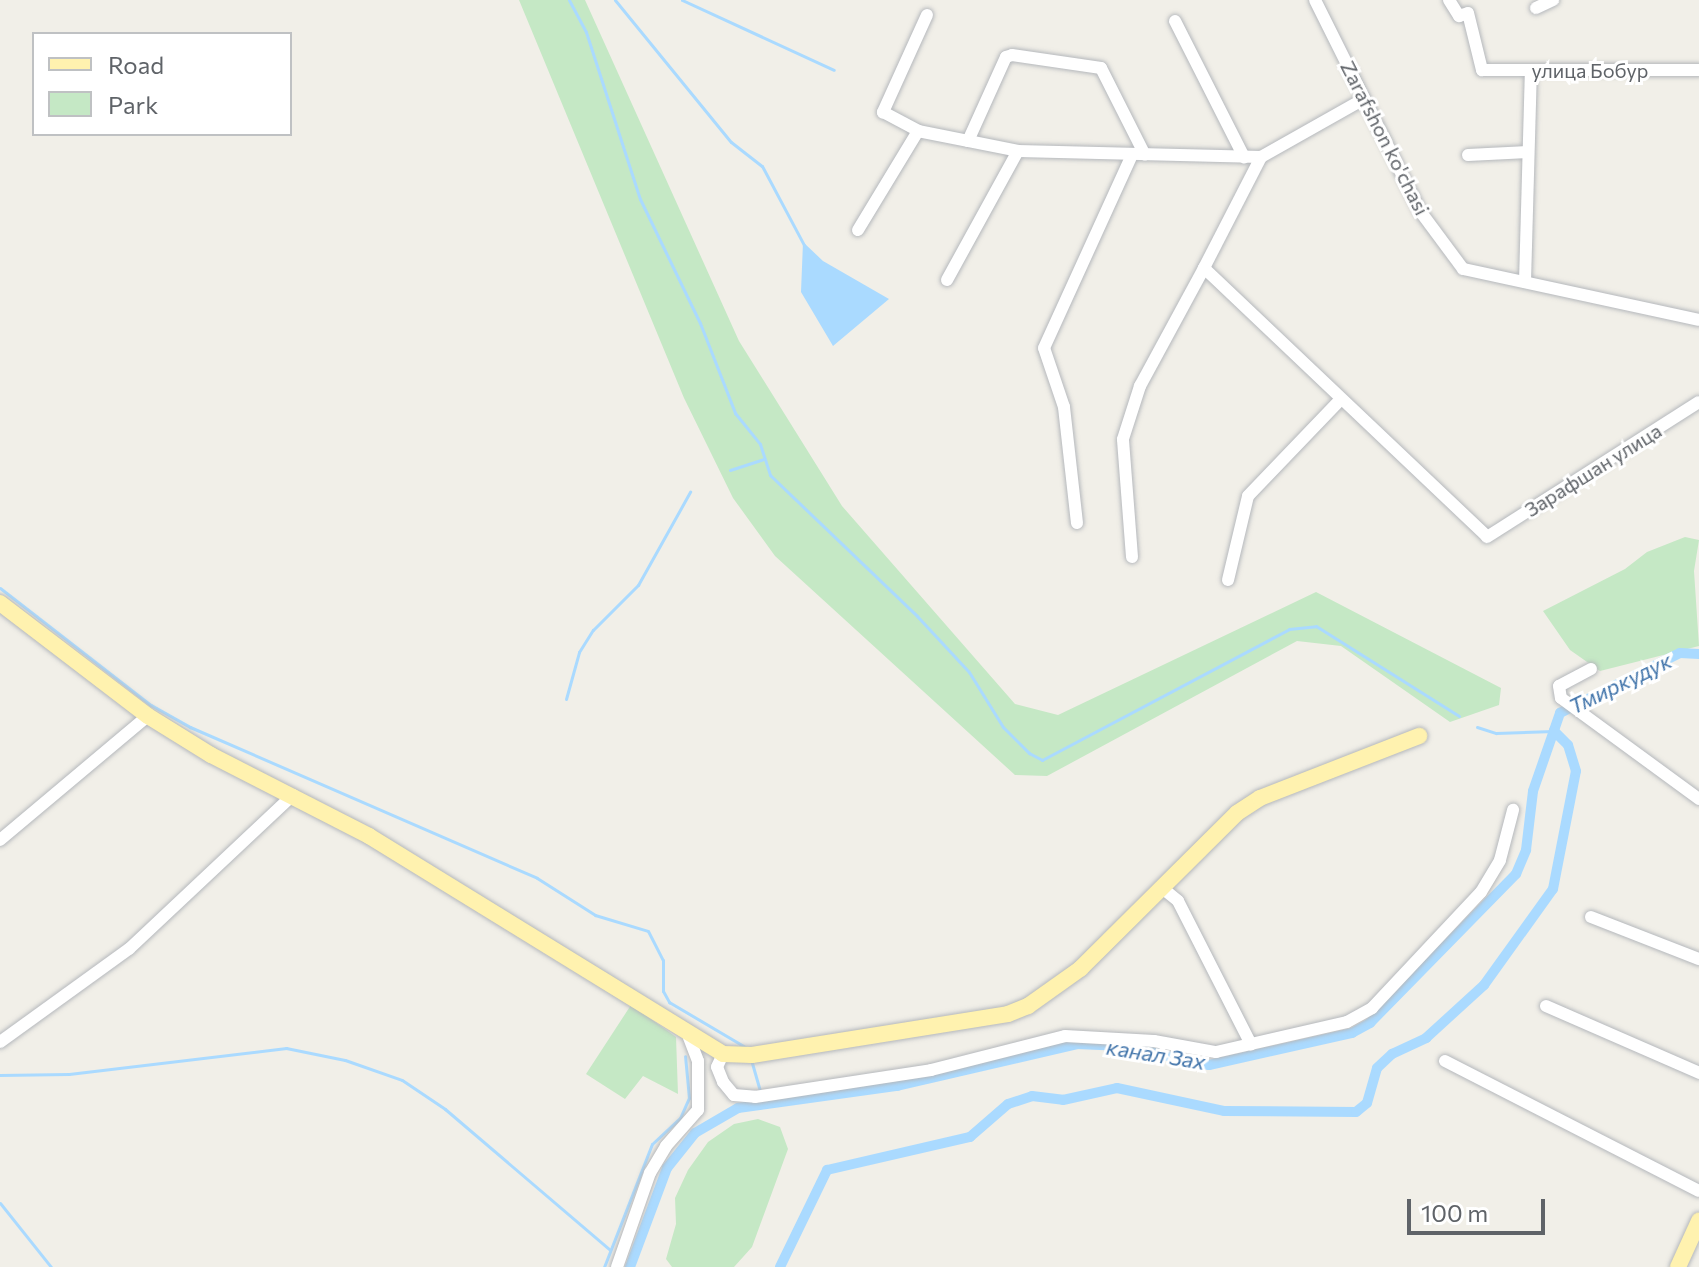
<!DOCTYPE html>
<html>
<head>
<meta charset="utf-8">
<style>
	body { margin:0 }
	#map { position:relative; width:1699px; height:1267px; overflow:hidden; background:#f1efe8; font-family:Commissioner,sans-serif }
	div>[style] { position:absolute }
	.green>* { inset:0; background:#c5e8c5 }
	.water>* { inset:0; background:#aadaff }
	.stream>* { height:3px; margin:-1.5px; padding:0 1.5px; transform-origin:1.5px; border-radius:1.5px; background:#aadaff }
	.canal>* { height:10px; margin:-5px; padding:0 5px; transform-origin:5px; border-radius:5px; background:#aadaff }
	.roads { filter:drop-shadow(0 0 2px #b5b8bc) drop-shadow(0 0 2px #b5b8bc) }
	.minor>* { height:12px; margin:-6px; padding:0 6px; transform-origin:6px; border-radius:6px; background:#fff }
	.major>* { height:16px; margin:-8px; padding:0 8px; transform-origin:8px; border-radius:8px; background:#fff2af }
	span { translate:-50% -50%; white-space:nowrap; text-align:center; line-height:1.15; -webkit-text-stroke:6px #fff; paint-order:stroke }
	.street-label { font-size:20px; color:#5f6368 }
	.water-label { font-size:22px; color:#4174aa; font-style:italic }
	.legend { position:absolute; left:32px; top:32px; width:260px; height:104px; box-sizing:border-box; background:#fff; border:2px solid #bfc1c3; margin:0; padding:10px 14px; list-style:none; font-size:24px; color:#5f6368 }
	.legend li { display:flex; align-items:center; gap:16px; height:40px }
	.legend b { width:40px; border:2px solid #bfc1c3 }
	.scale { position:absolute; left:1407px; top:1199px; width:138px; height:36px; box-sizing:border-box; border:4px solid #5f6368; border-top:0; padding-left:10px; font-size:24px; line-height:28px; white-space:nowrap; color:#5f6368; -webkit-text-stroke:6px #fff; paint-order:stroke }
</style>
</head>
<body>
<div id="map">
	<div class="green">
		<i style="clip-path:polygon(519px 0,585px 0,739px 341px,842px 506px,1015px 704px,1058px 715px,1316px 592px,1501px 688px,1499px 705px,1450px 722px,1341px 646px,1297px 641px,1047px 776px,1015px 775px,775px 556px,733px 498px,684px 398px)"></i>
		<i style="clip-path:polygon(1685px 537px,1699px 540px,1694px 571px,1699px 646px,1600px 671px,1570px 650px,1543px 611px,1625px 569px,1647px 552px)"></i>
		<i style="clip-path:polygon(631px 1005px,676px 1037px,678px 1094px,643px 1076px,625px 1099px,586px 1074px)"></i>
		<i style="clip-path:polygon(758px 1119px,780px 1127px,788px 1149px,752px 1247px,734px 1267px,672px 1267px,666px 1259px,676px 1224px,675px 1198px,688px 1170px,708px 1142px,734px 1124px)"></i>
	</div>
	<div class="water">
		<i style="clip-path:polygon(803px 242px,823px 261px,889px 299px,833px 346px,801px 292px)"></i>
	</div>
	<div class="stream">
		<i style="left:569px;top:0;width:36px;rotate:62deg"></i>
		<i style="left:586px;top:32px;width:176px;rotate:72.1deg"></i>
		<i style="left:640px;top:199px;width:138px;rotate:64.2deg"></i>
		<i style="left:700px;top:323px;width:97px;rotate:68.7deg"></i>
		<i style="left:735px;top:413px;width:40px;rotate:51deg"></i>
		<i style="left:760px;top:444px;width:33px;rotate:72deg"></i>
		<i style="left:770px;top:475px;width:204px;rotate:43.8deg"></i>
		<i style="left:917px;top:616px;width:76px;rotate:47.1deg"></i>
		<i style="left:969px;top:672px;width:65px;rotate:58.3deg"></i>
		<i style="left:1003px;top:727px;width:37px;rotate:45deg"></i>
		<i style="left:1029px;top:753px;width:15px;rotate:28deg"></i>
		<i style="left:1042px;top:760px;width:280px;rotate:-27.9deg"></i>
		<i style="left:1289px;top:629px;width:27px;rotate:-6deg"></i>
		<i style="left:1316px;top:626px;width:169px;rotate:32.2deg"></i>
		<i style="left:615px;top:0;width:183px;rotate:50.8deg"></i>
		<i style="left:731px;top:142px;width:39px;rotate:38deg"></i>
		<i style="left:762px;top:166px;width:89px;rotate:62deg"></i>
		<i style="left:682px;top:0;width:167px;rotate:24.7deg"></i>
		<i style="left:730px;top:470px;width:36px;rotate:-18deg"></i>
		<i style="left:0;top:588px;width:191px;rotate:37.8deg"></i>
		<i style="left:151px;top:705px;width:45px;rotate:29.4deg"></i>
		<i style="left:190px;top:727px;width:378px;rotate:23.5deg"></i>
		<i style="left:537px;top:878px;width:69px;rotate:32.5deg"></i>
		<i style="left:595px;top:915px;width:55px;rotate:16.8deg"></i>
		<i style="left:648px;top:931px;width:33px;rotate:63deg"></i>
		<i style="left:663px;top:960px;width:31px;rotate:90deg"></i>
		<i style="left:663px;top:991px;width:13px;rotate:61deg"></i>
		<i style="left:669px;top:1002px;width:88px;rotate:30.6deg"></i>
		<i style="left:566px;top:699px;width:49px;rotate:-74.5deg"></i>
		<i style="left:579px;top:652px;width:26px;rotate:-58deg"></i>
		<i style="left:593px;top:630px;width:64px;rotate:-45deg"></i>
		<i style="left:638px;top:585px;width:107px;rotate:-60.8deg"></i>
		<i style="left:1477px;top:727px;width:20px;rotate:18deg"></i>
		<i style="left:1496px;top:733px;width:58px;rotate:-2deg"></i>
		<i style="left:752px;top:1063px;width:32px;rotate:74deg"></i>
		<i style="left:0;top:1075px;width:69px;rotate:-0.8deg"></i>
		<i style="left:69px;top:1074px;width:219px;rotate:-6.8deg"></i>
		<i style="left:286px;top:1048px;width:60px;rotate:11.5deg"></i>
		<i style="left:345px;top:1060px;width:60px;rotate:19.3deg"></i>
		<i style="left:402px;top:1080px;width:52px;rotate:34deg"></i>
		<i style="left:445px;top:1109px;width:217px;rotate:40.5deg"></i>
		<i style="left:0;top:1203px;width:82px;rotate:51.4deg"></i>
		<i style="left:604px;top:1267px;width:132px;rotate:-68.7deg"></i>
		<i style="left:652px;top:1144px;width:38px;rotate:-43deg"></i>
		<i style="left:680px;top:1118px;width:22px;rotate:-66deg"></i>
		<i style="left:689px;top:1098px;width:42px;rotate:-95.4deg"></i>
	</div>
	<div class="canal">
		<i style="left:630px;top:1267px;width:106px;rotate:-69.5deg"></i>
		<i style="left:667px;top:1168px;width:45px;rotate:-51.3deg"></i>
		<i style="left:695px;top:1133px;width:50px;rotate:-30.2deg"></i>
		<i style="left:738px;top:1108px;width:161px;rotate:-7.9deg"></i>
		<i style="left:897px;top:1086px;width:185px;rotate:-13.1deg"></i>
		<i style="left:1077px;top:1044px;width:46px;rotate:2.5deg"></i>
		<i style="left:1123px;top:1046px;width:88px;rotate:12.5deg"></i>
		<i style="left:1209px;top:1065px;width:147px;rotate:-12.6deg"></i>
		<i style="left:1352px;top:1033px;width:21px;rotate:-29deg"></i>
		<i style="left:1370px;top:1023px;width:209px;rotate:-45.6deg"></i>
		<i style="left:1516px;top:874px;width:26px;rotate:-67deg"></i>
		<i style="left:1526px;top:850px;width:59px;rotate:-83.2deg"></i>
		<i style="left:1533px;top:791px;width:83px;rotate:-70.9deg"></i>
		<i style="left:1560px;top:713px;width:134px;rotate:-26.6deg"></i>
		<i style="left:1680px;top:653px;width:19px;rotate:3deg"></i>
		<i style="left:780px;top:1267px;width:108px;rotate:-64.1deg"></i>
		<i style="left:827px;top:1170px;width:147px;rotate:-13deg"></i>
		<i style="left:970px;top:1137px;width:50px;rotate:-41deg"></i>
		<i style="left:1008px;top:1104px;width:25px;rotate:-18deg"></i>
		<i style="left:1032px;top:1096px;width:31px;rotate:7deg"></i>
		<i style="left:1063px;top:1100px;width:55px;rotate:-12.5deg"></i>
		<i style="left:1117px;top:1088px;width:109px;rotate:12.1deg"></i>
		<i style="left:1224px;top:1111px;width:132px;rotate:0.4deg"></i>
		<i style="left:1356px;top:1112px;width:14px;rotate:-39deg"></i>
		<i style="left:1367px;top:1103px;width:36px;rotate:-74deg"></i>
		<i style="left:1377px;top:1068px;width:21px;rotate:-43deg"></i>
		<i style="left:1392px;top:1054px;width:38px;rotate:-25deg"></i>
		<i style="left:1426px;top:1038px;width:79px;rotate:-42.4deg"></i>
		<i style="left:1484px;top:985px;width:118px;rotate:-54.3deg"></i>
		<i style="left:1553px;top:889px;width:120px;rotate:-79deg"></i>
		<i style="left:1576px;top:771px;width:27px;rotate:-107deg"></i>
		<i style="left:1568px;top:745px;width:20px;rotate:-135deg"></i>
	</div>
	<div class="roads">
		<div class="minor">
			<i style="left:1315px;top:0;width:236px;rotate:63.5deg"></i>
			<i style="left:1420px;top:211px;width:72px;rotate:53.4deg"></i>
			<i style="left:1463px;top:269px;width:241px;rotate:12.2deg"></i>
			<i style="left:1449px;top:0;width:19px;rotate:58deg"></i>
			<i style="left:1459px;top:16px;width:9px;rotate:-18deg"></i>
			<i style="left:1468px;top:13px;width:59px;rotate:76.2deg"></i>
			<i style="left:1482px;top:70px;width:217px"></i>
			<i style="left:1536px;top:8px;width:19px;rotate:-25deg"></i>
			<i style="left:927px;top:15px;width:107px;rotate:114.4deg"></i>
			<i style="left:883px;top:112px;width:40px;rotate:28deg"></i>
			<i style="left:918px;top:131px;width:102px;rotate:11.3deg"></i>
			<i style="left:1018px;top:151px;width:243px;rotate:1.4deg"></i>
			<i style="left:1261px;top:157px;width:118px;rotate:-29.4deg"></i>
			<i style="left:1175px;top:21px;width:153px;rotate:63.1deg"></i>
			<i style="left:968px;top:141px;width:92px;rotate:-65.7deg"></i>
			<i style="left:1006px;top:57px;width:6px;rotate:-18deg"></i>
			<i style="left:1012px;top:55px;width:90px;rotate:8.3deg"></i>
			<i style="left:1101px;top:68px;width:97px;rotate:63.2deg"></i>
			<i style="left:1468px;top:155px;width:60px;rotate:-2.9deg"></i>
			<i style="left:1261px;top:157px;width:125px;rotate:117.2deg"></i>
			<i style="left:1204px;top:268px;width:390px;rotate:43.5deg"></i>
			<i style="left:1487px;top:537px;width:251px;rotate:-32.5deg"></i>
			<i style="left:858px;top:230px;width:116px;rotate:-58.8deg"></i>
			<i style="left:947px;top:280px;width:147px;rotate:-61.2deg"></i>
			<i style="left:1525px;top:282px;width:212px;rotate:-88.4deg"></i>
			<i style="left:1077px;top:523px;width:117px;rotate:-96.4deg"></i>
			<i style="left:1064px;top:407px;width:62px;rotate:-108.7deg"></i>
			<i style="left:1044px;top:348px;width:212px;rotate:-65.5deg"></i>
			<i style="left:1132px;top:557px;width:118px;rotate:-94.4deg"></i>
			<i style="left:1123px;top:439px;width:56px;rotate:-72.2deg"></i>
			<i style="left:1140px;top:386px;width:134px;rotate:-61.5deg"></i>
			<i style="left:1228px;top:580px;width:86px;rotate:-76.6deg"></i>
			<i style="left:1248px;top:496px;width:133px;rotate:-46.2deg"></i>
			<i style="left:1591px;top:669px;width:36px;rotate:152deg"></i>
			<i style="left:1559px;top:686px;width:12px;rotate:81deg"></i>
			<i style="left:1561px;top:698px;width:171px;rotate:36.2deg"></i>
			<i style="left:0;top:840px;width:193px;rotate:-40deg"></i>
			<i style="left:1161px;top:887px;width:22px;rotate:39deg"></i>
			<i style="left:1178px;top:901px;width:161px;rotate:63deg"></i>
			<i style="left:1591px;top:917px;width:116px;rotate:21.3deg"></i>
			<i style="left:1546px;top:1006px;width:167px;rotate:23.6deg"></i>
			<i style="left:0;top:1042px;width:159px;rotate:-35.8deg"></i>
			<i style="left:129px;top:949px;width:225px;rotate:-43.2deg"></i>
			<i style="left:723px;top:1054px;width:14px;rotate:115deg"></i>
			<i style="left:717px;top:1067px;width:16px;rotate:68deg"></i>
			<i style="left:723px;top:1082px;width:17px;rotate:50deg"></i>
			<i style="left:734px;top:1095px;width:21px;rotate:5deg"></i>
			<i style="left:755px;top:1097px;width:178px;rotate:-8.7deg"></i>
			<i style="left:931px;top:1070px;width:138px;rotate:-14.2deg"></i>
			<i style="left:1065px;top:1036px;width:89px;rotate:3.2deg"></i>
			<i style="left:1154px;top:1041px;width:63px;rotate:10.1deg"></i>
			<i style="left:1216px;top:1052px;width:134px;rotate:-12.9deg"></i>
			<i style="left:1347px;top:1022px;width:29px;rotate:-29deg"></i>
			<i style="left:1372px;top:1008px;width:159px;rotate:-46.8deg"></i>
			<i style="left:1481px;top:892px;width:37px;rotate:-59deg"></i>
			<i style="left:1500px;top:860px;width:52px;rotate:-75.4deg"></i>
			<i style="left:1445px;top:1061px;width:285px;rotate:27.1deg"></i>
			<i style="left:617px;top:1267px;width:100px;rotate:-70.7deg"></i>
			<i style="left:650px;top:1173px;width:31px;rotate:-59deg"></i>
			<i style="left:666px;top:1146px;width:48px;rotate:-48.4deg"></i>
			<i style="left:698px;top:1110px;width:49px;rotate:-90deg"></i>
			<i style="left:698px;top:1061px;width:31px;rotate:-111deg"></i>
		</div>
		<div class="major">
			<i style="left:0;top:603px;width:186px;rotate:37.4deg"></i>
			<i style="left:148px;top:716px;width:74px;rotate:31.8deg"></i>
			<i style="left:211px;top:755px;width:178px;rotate:27.1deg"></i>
			<i style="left:369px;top:836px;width:416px;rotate:31.6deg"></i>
			<i style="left:723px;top:1054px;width:29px;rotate:2deg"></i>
			<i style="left:752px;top:1055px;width:259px;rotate:-9.1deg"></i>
			<i style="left:1008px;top:1014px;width:22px;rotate:-22deg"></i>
			<i style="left:1028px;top:1006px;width:64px;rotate:-35.4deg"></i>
			<i style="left:1080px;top:969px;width:221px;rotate:-44.8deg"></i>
			<i style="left:1237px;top:813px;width:27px;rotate:-33deg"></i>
			<i style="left:1260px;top:798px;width:171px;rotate:-21.3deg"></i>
			<i style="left:1678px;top:1267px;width:51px;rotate:-65.5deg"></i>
		</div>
	</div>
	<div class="street-label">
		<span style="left:1590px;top:70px">улица Бобур</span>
		<span style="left:1385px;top:138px;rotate:63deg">Zarafshon ko'chasi</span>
		<span style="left:1593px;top:470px;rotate:-32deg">Зарафшан улица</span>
	</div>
	<div class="water-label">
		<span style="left:1620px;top:683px;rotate:-26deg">Тмиркудук</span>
		<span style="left:1156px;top:1054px;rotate:9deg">канал Зах</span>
	</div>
	<ul class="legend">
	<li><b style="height:10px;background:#fff2af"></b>Road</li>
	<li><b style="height:22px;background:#c5e8c5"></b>Park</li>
	</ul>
	<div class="scale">100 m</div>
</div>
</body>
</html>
